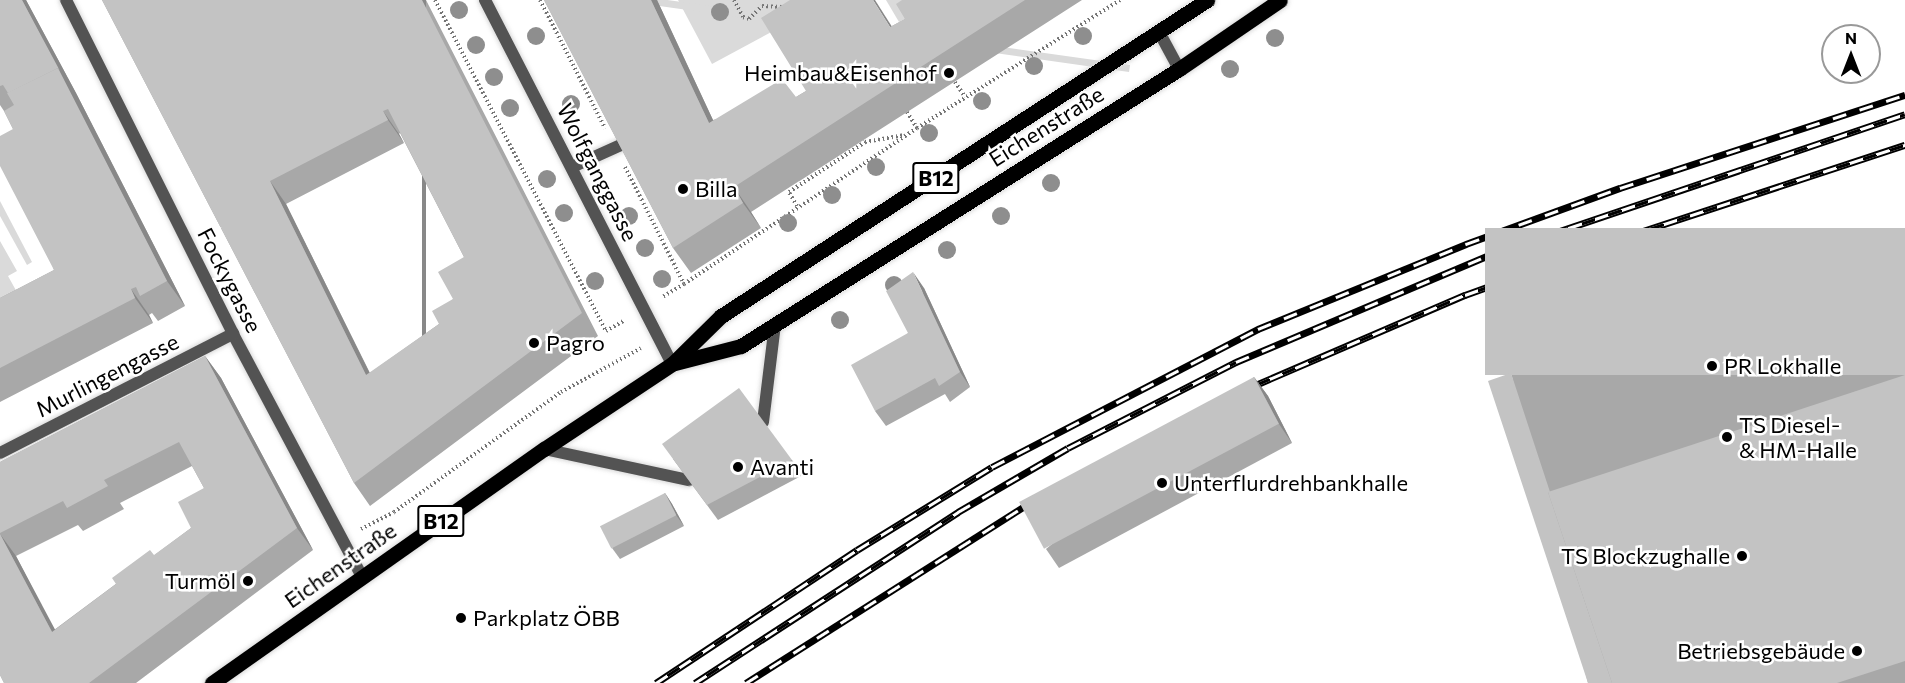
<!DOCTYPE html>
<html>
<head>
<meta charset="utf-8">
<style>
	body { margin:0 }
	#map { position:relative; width:1905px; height:683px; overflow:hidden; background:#fff; font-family:Commissioner,sans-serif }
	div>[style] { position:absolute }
	.green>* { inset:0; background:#dadada; transform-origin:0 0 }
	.path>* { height:4px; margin-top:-2px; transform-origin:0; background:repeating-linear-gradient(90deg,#757575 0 1.5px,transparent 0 4.5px) }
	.roads { filter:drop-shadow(0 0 2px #dbdbdb) drop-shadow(0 0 2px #dbdbdb) }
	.lane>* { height:12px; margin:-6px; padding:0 6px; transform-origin:6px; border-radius:6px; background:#535353 }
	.street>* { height:12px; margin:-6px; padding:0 6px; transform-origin:6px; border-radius:6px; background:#535353 }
	.primary>* { height:15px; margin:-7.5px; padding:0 7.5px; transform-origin:7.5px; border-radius:7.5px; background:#000 }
	.rail>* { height:7px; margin-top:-3.5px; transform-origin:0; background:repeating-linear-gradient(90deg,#fff 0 14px,#000 0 28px); box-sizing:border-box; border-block:2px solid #000 }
	.trees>* { width:18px; height:18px; margin:-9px; border-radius:50%; background:#8e8e8e }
	.wall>* { inset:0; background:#a8a8a8 }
	.shaded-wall>* { inset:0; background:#888; transform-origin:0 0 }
	.building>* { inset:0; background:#c3c3c3; transform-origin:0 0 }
	.dots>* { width:16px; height:16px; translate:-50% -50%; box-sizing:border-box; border:3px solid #fff; border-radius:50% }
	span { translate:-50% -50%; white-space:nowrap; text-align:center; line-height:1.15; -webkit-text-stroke:5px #fff; paint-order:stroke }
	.shield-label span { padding:2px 4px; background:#fff; border:2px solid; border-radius:4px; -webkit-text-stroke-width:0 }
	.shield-label { font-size:21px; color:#000; font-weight:700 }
	.poi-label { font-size:22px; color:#000 }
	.right { translate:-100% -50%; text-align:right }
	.left { translate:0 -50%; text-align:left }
	.street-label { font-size:22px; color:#000 }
	.north { position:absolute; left:1821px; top:24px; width:60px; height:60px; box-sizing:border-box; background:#fff; border:2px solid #999; border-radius:50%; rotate:0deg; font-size:16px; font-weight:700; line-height:24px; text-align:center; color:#000 }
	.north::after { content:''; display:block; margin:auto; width:21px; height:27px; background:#000; clip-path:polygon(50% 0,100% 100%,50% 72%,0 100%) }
</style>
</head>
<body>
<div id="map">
	<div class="green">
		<i style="clip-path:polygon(678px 0,831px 0,712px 64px)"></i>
		<i style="clip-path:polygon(886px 0,943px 0,899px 22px)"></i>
		<i style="left:1130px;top:65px;width:7px;height:485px;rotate:98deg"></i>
		<i style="clip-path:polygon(0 201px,32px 262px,27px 265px,0 216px)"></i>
		<i style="clip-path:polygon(0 241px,17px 271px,8px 276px,18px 294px,0 309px)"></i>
	</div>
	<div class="path">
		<i style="left:435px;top:0;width:373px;rotate:62.7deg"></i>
		<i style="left:606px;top:331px;width:22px;rotate:-30deg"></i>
		<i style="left:540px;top:0;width:144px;rotate:63.1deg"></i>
		<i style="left:734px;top:0;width:19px;rotate:62deg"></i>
		<i style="left:743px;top:17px;width:6px;rotate:18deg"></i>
		<i style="left:749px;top:19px;width:18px;rotate:-45deg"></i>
		<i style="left:762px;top:6px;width:20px;rotate:3deg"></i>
		<i style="left:955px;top:82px;width:18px;rotate:56deg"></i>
		<i style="left:907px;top:112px;width:19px;rotate:58deg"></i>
		<i style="left:625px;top:167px;width:131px;rotate:63.2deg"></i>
		<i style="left:684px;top:284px;width:26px;rotate:149deg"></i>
		<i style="left:797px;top:206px;width:16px;rotate:-120deg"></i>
		<i style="left:789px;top:192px;width:91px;rotate:-33.3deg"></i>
		<i style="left:865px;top:142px;width:40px;rotate:-10deg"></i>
		<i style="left:684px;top:284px;width:280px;rotate:-33.8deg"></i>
		<i style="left:917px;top:128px;width:240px;rotate:-32.2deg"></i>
		<i style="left:361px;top:529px;width:37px;rotate:-27deg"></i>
		<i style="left:394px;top:512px;width:206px;rotate:-35.7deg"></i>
		<i style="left:561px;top:392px;width:91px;rotate:-28.8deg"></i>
	</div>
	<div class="roads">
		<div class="lane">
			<i style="left:1159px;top:32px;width:42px;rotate:61.6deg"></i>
			<i style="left:572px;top:167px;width:56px;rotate:-24.3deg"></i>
			<i style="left:763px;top:422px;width:99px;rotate:-83deg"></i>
			<i style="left:544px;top:449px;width:148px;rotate:12.1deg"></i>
		</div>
		<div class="street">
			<i style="left:66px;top:0;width:373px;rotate:63.4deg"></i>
			<i style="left:233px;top:334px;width:275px;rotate:62deg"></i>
			<i style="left:485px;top:0;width:409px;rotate:62.8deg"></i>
			<i style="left:0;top:453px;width:262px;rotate:-27.1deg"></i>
		</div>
		<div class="primary">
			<i style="left:675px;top:363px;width:68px;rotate:-14.4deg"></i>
			<i style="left:741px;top:346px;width:518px;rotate:-32.31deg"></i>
			<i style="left:1179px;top:69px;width:122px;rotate:-34.3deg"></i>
			<i style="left:212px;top:683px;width:406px;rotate:-35.2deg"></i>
			<i style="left:544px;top:449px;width:154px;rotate:-33.6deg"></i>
			<i style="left:672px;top:364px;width:69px;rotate:-44.4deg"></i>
			<i style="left:721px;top:316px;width:580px;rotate:-33.03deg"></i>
		</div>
	</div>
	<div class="rail">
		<i style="left:1244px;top:390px;width:241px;rotate:-23.3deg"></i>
		<i style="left:1465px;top:295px;width:183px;rotate:-19.8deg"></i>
		<i style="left:1637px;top:233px;width:282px;rotate:-18.2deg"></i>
		<i style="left:656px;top:683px;width:241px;rotate:-33.5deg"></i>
		<i style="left:857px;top:550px;width:158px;rotate:-31.6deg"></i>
		<i style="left:992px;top:467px;width:300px;rotate:-27.4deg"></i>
		<i style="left:1258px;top:329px;width:225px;rotate:-22.2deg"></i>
		<i style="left:1466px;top:244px;width:164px;rotate:-20deg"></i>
		<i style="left:1620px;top:188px;width:300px;rotate:-18.1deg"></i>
		<i style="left:695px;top:683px;width:314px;rotate:-33deg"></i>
		<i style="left:958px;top:512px;width:127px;rotate:-30.2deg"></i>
		<i style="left:1068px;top:448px;width:189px;rotate:-27.1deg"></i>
		<i style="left:1236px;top:362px;width:275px;rotate:-22.9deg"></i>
		<i style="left:1489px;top:255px;width:439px;rotate:-18.7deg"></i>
		<i style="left:746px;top:683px;width:345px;rotate:-32.4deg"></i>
	</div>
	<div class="trees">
		<i style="left:459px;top:10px"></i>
		<i style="left:720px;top:12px"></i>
		<i style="left:536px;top:36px"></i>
		<i style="left:1083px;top:36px"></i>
		<i style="left:1275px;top:38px"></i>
		<i style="left:476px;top:45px"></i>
		<i style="left:1034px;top:66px"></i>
		<i style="left:1230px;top:69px"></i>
		<i style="left:494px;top:77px"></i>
		<i style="left:982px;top:101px"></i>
		<i style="left:571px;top:104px"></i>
		<i style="left:510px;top:108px"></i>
		<i style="left:929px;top:133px"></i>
		<i style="left:876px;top:167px"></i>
		<i style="left:547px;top:179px"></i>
		<i style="left:1051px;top:183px"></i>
		<i style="left:832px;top:195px"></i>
		<i style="left:564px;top:213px"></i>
		<i style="left:629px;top:216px"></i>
		<i style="left:1001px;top:216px"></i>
		<i style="left:788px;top:223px"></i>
		<i style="left:645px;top:248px"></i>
		<i style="left:947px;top:250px"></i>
		<i style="left:662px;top:279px"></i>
		<i style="left:595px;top:281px"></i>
		<i style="left:894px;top:285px"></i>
		<i style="left:840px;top:320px"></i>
	</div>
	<div class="wall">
		<i style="clip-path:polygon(0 0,26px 0,76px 93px,185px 306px,158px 321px,152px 313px,149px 315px,153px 323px,0 402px,0 298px,54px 270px,13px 129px,4px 111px,0 105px)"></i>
		<i style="clip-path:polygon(evenodd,102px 0,426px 0,598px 336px,370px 506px,354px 483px,102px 0,400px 133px,464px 257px,453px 299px,439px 324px,370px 373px,286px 204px,404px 143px,399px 134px,400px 133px)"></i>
		<i style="clip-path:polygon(544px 0,657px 0,713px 120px,796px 97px,806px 91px,892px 26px,905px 19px,902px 0,1082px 0,751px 212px,761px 228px,691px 273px,673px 248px)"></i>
		<i style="clip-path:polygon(1905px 228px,1905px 683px,1588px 683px,1511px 373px)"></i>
		<i style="clip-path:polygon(924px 288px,970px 387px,950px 402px,945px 394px,886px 426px,875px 411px,908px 333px)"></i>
		<i style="clip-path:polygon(evenodd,205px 356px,221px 378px,313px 550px,136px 683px,4px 683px,0 675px,0 462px,205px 356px,192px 466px,204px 488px,191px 528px,54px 630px,16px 556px,78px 525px,83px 531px,124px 509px,120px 503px,192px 466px)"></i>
		<i style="clip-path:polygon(1254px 377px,1268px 396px,1292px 443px,1059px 568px,1046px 549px)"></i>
		<i style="clip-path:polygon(673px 459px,792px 460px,803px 475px,718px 520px)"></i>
		<i style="clip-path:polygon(665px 493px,672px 504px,684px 526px,620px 559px,612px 548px)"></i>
	</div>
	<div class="shaded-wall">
		<i style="clip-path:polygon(22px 0,26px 0,76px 93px,185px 306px,167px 281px)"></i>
		<i style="left:422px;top:0;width:4px;height:352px"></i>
		<i style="clip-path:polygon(651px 0,657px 0,726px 148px,709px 123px)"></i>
		<i style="clip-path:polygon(873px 0,875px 0,908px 52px,890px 27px)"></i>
		<i style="clip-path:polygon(383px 111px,399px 134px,404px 143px,388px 120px)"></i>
		<i style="clip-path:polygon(270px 181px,286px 204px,382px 398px,366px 375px)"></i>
		<i style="clip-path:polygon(734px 187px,751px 212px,761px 228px,743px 203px)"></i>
		<i style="clip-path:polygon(913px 272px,924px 288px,970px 387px,960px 372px)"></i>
		<i style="clip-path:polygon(131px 289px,149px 315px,153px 323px,135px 298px)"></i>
		<i style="clip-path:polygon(205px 356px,221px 378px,313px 550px,297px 528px)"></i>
		<i style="clip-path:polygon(1254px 377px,1268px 396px,1292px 443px,1279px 424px)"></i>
		<i style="clip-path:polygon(665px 493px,672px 504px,684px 526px,676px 515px)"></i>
		<i style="clip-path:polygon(0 534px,16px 556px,68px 654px,52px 632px)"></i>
	</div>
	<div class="building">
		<i style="clip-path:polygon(0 0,22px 0,60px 71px,58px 68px,8px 93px,3px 85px,0 86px)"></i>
		<i style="clip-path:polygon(evenodd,102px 0,422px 0,582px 313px,354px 483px,102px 0,388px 109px,464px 257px,438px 272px,453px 299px,432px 311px,439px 324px,366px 375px,270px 181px,388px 120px,383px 111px,388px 109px)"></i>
		<i style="clip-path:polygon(544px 0,651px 0,709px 123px,782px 79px,796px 97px,806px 91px,761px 18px,790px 0,873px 0,890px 27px,905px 19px,896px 4px,902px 0,1025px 0,734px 187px,743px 203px,673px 248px)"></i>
		<i style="clip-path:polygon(58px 68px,167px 281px,140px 296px,136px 287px,131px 289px,135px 298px,0 368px,0 298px,54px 270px,0 166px,0 136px,13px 129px,4px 111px,14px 105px,7px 93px)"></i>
		<i style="left:1905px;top:228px;width:147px;height:420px;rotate:90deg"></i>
		<i style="clip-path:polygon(913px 272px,960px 372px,939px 386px,935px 378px,875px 411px,851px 365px,908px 333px,886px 291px)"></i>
		<i style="clip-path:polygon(205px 356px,297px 528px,89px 683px,4px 683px,0 675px,0 534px,52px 632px,116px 584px,112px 578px,150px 550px,154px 555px,191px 528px,178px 502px,204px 488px,179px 442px,104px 480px,108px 486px,67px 508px,63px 501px,0 533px,0 462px)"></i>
		<i style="clip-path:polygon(1511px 373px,1550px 492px,1548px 492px,1612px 683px,1588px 683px,1488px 381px)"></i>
		<i style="clip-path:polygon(1905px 375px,1905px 661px,1837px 683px,1612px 683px,1548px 492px)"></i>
		<i style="left:1254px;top:377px;width:53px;height:266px;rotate:62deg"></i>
		<i style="clip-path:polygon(739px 388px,792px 460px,707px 505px,662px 444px)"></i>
		<i style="left:665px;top:493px;width:25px;height:73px;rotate:63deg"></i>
	</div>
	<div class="dots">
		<i style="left:949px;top:73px;background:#000"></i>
		<i style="left:683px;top:189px;background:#000"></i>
		<i style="left:534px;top:343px;background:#000"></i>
		<i style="left:1712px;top:366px;background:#000"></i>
		<i style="left:1727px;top:437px;background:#000"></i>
		<i style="left:738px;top:467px;background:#000"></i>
		<i style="left:1162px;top:483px;background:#000"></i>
		<i style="left:1742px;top:556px;background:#000"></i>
		<i style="left:248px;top:581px;background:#000"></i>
		<i style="left:461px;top:618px;background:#000"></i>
		<i style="left:1857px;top:651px;background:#000"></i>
	</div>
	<div class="shield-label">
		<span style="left:936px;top:178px">B12</span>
		<span style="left:441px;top:521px">B12</span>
	</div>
	<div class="poi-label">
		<span class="right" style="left:937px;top:73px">Heimbau&amp;Eisenhof</span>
		<span class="left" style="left:695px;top:189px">Billa</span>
		<span class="left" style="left:546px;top:343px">Pagro</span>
		<span class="left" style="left:1724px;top:366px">PR Lokhalle</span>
		<span class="left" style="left:1739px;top:437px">TS Diesel-<br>&amp; HM-Halle</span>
		<span class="left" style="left:750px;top:467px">Avanti</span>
		<span class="left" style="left:1174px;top:483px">Unterflurdrehbankhalle</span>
		<span class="right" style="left:1730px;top:556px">TS Blockzughalle</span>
		<span class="right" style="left:236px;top:581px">Turmöl</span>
		<span class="left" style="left:473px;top:618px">Parkplatz ÖBB</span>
		<span class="right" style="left:1845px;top:651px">Betriebsgebäude</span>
	</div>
	<div class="street-label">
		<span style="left:1046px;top:126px;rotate:-32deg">Eichenstraße</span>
		<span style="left:598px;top:172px;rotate:63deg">Wolfganggasse</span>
		<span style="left:230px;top:280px;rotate:63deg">Fockygasse</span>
		<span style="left:107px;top:375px;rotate:-27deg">Murlingengasse</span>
		<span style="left:340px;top:565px;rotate:-35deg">Eichenstraße</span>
	</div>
	<div class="north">N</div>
</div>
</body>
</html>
